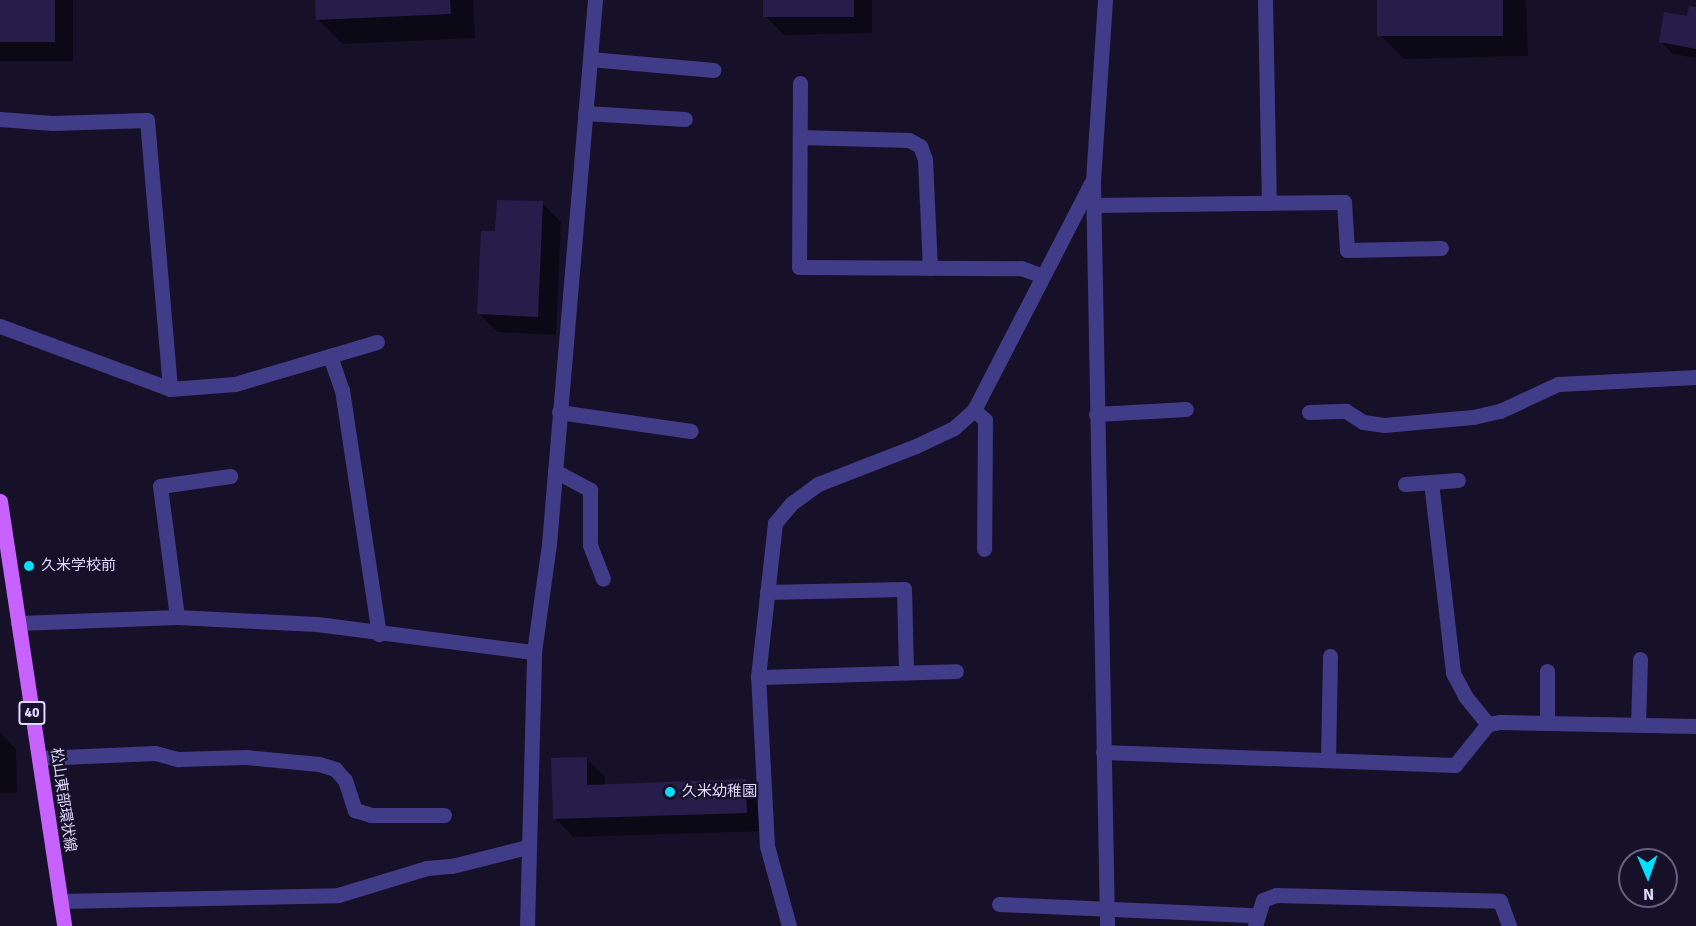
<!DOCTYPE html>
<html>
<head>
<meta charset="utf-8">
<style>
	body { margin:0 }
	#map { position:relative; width:1696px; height:926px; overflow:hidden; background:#161129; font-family:Signika,"Noto Sans JP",sans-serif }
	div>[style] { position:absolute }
	.shadow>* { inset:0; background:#0007; transform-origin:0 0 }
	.building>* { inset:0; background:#271d4a; transform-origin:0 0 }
	.minor>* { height:15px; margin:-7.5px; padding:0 7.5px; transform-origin:7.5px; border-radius:7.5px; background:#413c88 }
	.primary>* { height:15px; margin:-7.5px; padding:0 7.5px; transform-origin:7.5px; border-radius:7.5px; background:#c762fe }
	.dots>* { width:16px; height:16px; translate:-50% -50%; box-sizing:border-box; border:3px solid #161129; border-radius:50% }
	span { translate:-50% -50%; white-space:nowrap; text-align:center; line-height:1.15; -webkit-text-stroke:4.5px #161129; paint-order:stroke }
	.shield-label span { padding:2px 4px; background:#161129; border:2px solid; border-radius:4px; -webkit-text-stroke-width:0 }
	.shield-label { font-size:14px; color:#dfd9ff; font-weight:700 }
	.poi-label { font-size:15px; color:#dfd9ff }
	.left { translate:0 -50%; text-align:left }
	.street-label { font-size:15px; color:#dfd9ff }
	.north { position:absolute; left:1618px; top:848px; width:60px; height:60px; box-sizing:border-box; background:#161129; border:2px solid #66617f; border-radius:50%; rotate:178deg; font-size:16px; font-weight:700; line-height:24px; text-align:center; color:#dfd9ff }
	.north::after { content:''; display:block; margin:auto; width:21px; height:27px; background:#07defd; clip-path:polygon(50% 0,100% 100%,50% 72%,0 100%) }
</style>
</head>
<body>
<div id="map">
	<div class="shadow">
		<i style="left:0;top:0;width:73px;height:61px"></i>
		<i style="clip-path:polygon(317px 0,473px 0,475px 38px,342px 44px,318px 19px)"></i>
		<i style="clip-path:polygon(765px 0,872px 0,872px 33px,784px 35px,765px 16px)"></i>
		<i style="clip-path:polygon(1379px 0,1526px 0,1528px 56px,1404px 59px,1380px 35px)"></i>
		<i style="clip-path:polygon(1696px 9px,1696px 58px,1673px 54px,1660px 41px)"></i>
		<i style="clip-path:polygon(542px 203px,561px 222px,556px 335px,498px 332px,479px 314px,497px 233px)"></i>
		<i style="clip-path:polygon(0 732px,16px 749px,17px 793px,0 793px,0 850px)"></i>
		<i style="clip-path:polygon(586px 758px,605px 777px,605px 785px,745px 781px,764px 799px,765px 831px,573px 837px,555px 818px)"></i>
	</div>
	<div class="building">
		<i style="left:0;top:0;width:55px;height:42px"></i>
		<i style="clip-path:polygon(315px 0,450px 0,451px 14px,316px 20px)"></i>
		<i style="left:763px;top:0;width:91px;height:17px"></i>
		<i style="left:1377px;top:0;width:126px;height:36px"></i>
		<i style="clip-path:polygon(1689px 6px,1696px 7px,1696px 49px,1659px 42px,1664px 12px,1687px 16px)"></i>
		<i style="clip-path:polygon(497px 200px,543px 201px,538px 317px,477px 314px,481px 231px,495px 231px)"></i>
		<i style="clip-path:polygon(587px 757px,587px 785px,746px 779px,747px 813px,553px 819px,551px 758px)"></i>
	</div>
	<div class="minor">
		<i style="left:1105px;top:0;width:180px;rotate:93.8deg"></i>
		<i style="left:1093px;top:180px;width:746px;rotate:88.92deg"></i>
		<i style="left:1265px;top:0;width:203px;rotate:88.9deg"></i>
		<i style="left:590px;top:59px;width:124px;rotate:5.1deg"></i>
		<i style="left:800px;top:83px;width:184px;rotate:90.3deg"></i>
		<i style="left:799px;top:267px;width:222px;rotate:0.3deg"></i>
		<i style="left:1021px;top:268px;width:23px;rotate:20deg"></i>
		<i style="left:585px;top:113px;width:100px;rotate:3.4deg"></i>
		<i style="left:0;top:119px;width:52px;rotate:4.4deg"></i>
		<i style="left:52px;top:123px;width:95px;rotate:-1.8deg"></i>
		<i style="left:147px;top:120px;width:270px;rotate:85.1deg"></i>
		<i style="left:800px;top:137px;width:109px;rotate:1.6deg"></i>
		<i style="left:909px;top:140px;width:13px;rotate:29deg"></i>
		<i style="left:920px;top:146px;width:14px;rotate:69deg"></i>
		<i style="left:925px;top:159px;width:109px;rotate:87.4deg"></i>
		<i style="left:1093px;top:205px;width:251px;rotate:-0.7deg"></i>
		<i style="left:1344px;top:202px;width:48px;rotate:86.4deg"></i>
		<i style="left:1347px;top:250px;width:94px;rotate:-1.2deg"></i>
		<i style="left:0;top:326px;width:181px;rotate:20.3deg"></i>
		<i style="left:170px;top:389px;width:65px;rotate:-4.4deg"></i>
		<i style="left:235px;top:384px;width:148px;rotate:-16.5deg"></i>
		<i style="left:330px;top:356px;width:36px;rotate:71deg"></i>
		<i style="left:342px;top:390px;width:247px;rotate:81.4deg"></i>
		<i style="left:974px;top:410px;width:15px;rotate:42deg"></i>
		<i style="left:985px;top:420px;width:129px;rotate:90.4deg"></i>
		<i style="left:559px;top:412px;width:133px;rotate:8.2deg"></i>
		<i style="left:1309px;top:412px;width:37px;rotate:-2deg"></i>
		<i style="left:1346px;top:411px;width:20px;rotate:33deg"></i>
		<i style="left:1363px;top:422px;width:21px;rotate:8deg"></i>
		<i style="left:1384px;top:425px;width:89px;rotate:-5.1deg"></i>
		<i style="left:1473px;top:417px;width:28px;rotate:-13deg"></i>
		<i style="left:1500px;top:411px;width:64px;rotate:-25deg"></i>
		<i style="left:1558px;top:384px;width:138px;rotate:-2.9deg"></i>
		<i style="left:1096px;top:414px;width:90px;rotate:-3.2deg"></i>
		<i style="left:555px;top:471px;width:40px;rotate:28deg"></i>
		<i style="left:590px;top:490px;width:55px;rotate:90deg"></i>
		<i style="left:590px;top:545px;width:36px;rotate:69deg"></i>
		<i style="left:1431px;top:482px;width:192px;rotate:83.4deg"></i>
		<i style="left:1453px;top:673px;width:26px;rotate:62deg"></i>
		<i style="left:1465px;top:696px;width:36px;rotate:51deg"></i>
		<i style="left:1405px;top:484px;width:53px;rotate:-4.3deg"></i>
		<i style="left:767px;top:592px;width:137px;rotate:-1.3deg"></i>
		<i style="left:904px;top:589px;width:83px;rotate:88.6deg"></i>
		<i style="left:177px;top:617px;width:132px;rotate:-97.4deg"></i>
		<i style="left:160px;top:486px;width:71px;rotate:-8.1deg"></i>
		<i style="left:18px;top:623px;width:159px;rotate:-2.2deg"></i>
		<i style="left:177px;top:617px;width:140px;rotate:2.9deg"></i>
		<i style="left:317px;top:624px;width:219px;rotate:7.4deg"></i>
		<i style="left:1547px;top:671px;width:52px;rotate:90deg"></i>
		<i style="left:758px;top:677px;width:198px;rotate:-1.7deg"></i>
		<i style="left:1638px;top:724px;width:65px;rotate:-88.2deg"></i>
		<i style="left:1103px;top:752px;width:352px;rotate:2.1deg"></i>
		<i style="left:1455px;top:765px;width:53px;rotate:-51.2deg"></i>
		<i style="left:1488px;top:724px;width:12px;rotate:-9deg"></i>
		<i style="left:1500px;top:722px;width:196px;rotate:1.2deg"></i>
		<i style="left:39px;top:758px;width:116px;rotate:-2.5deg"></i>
		<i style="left:155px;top:753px;width:24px;rotate:15deg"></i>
		<i style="left:178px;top:759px;width:68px;rotate:-1.7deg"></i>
		<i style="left:246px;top:757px;width:73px;rotate:5.5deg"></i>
		<i style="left:319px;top:764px;width:17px;rotate:17deg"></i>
		<i style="left:335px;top:769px;width:15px;rotate:48deg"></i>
		<i style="left:345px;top:780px;width:32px;rotate:72deg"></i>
		<i style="left:355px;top:810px;width:17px;rotate:17deg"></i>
		<i style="left:371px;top:815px;width:73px"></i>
		<i style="left:1328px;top:760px;width:104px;rotate:-88.9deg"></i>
		<i style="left:60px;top:901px;width:278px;rotate:-1.2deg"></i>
		<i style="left:338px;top:895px;width:93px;rotate:-16.9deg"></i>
		<i style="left:427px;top:868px;width:25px;rotate:-5deg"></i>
		<i style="left:452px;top:866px;width:77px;rotate:-14.2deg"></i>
		<i style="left:999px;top:904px;width:257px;rotate:2.5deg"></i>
		<i style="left:527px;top:926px;width:274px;rotate:-88.5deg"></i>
		<i style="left:534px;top:652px;width:109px;rotate:-82.1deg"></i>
		<i style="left:549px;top:544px;width:546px;rotate:-85.17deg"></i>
		<i style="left:789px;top:926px;width:83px;rotate:-105.4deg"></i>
		<i style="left:767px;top:846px;width:169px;rotate:-93deg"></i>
		<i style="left:758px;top:677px;width:155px;rotate:-83.7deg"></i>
		<i style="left:775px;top:523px;width:26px;rotate:-50deg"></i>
		<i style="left:792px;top:503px;width:32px;rotate:-36deg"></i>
		<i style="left:818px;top:484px;width:105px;rotate:-21.2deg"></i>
		<i style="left:916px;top:446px;width:42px;rotate:-25.3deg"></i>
		<i style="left:954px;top:428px;width:27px;rotate:-42deg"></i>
		<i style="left:974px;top:410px;width:255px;rotate:-62.7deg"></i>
		<i style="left:1255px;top:926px;width:27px;rotate:-73deg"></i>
		<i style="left:1263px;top:900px;width:14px;rotate:-21deg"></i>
		<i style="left:1276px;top:895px;width:224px;rotate:1.5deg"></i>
		<i style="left:1500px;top:901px;width:27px;rotate:70deg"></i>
	</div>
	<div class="primary">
		<i style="left:0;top:501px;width:430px;rotate:81.4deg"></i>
	</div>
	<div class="dots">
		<i style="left:29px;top:566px;background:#07defd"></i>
		<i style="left:670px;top:792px;background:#07defd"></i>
	</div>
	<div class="shield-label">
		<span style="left:32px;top:713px">40</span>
	</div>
	<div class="poi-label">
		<span class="left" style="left:41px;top:566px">久米学校前</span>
		<span class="left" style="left:682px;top:792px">久米幼稚園</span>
	</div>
	<div class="street-label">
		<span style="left:63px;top:800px;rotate:82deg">松山東部環状線</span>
	</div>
	<div class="north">N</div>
</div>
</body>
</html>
